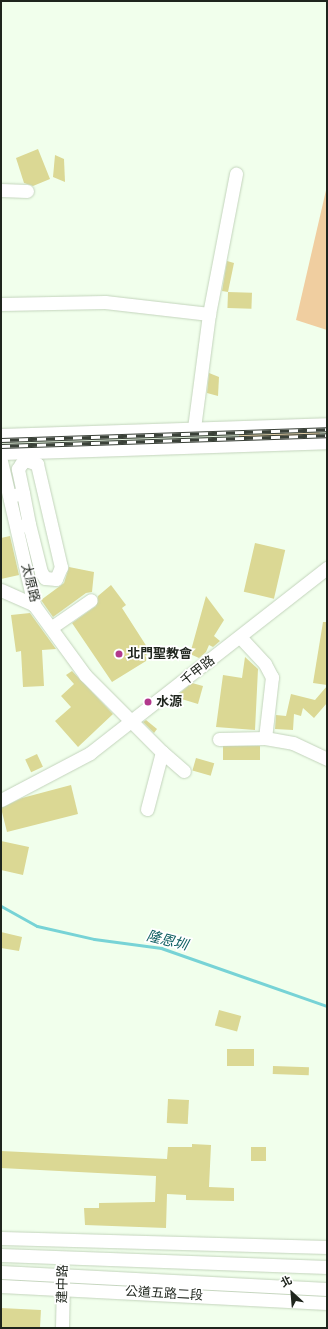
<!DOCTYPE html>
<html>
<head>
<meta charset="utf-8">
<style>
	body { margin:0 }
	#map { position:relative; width:328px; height:1329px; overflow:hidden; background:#f1ffec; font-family:"Fira Sans","Noto Sans TC",sans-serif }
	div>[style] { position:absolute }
	.green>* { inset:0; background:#f0cea0 }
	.stream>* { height:3px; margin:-1.5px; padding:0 1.5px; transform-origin:1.5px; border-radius:1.5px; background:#77d3d6 }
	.building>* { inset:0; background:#dbd894; transform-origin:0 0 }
	.roads { filter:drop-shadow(0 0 1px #c3d4bc) drop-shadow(0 0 1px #c3d4bc) }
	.minor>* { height:13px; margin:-6.5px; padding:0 6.5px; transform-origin:6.5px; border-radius:6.5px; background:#fff }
	.rail>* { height:4.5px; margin-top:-2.25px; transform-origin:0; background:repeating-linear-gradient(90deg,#fff 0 9px,#3a4138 0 18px); box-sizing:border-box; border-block:1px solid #3a4138 }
	.dots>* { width:11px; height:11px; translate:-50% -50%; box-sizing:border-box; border:2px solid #fff; border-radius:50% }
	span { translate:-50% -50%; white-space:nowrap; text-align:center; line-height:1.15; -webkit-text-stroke:3.5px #fff; paint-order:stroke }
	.street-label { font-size:13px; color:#1f251d }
	.poi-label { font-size:13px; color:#1f251d; font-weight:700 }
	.left { translate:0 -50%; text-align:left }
	.water-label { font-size:14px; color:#0e5e61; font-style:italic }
	.frame { position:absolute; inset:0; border:2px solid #1f251d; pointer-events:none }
	.north { position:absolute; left:272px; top:1273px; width:40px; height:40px; -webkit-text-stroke:3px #fff; paint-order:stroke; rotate:334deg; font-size:11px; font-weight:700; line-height:16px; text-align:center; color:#1f251d }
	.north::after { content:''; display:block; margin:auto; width:14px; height:18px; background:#1f251d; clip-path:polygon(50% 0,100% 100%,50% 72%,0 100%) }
</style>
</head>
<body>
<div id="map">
	<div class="green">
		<i style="clip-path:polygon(327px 186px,327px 330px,296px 320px)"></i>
		<i style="clip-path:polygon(319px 426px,320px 436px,239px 437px,239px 431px)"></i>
	</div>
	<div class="stream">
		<i style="left:1px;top:906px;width:41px;rotate:29.1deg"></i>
		<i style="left:37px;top:926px;width:58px;rotate:12.8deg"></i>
		<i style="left:94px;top:939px;width:68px;rotate:7.7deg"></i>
		<i style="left:161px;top:948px;width:176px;rotate:19.3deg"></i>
	</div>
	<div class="building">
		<i style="clip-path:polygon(38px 149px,50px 179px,33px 186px,24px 183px,16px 158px)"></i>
		<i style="clip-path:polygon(55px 155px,64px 159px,65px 182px,53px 177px)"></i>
		<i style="clip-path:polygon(227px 261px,234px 263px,228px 292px,222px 291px)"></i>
		<i style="left:228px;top:292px;width:24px;height:16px;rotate:2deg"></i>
		<i style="clip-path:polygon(209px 373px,219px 377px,218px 396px,207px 393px)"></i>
		<i style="clip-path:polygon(10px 536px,19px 575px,1px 579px,1px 538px)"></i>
		<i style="left:255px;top:543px;width:31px;height:50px;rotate:13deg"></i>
		<i style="clip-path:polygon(69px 567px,94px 572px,92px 592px,86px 593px,53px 617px,41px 600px,64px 583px)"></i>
		<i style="clip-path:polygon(111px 585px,126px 605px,122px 608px,147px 647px,146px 661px,112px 682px,72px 623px,96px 606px,98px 596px)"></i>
		<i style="clip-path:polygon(206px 596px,224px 620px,214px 636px,220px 641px,213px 647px,209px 645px,206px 652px,199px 658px,190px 654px)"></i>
		<i style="clip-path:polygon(30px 613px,56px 649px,42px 650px,44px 686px,23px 687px,21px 651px,16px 652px,11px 615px)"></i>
		<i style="clip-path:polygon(323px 622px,327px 622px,327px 685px,313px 683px)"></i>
		<i style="clip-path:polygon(245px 657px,258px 669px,255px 730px,216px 727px,223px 675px,242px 678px)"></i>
		<i style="clip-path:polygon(72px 671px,113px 714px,78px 747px,55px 721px,71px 707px,61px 696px,74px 684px,66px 675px)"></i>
		<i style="clip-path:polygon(192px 683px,203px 686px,198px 704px,175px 697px)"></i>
		<i style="clip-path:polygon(327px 686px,327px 703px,314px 718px,303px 708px,301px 716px,294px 714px,293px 730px,275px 729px,276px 715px,286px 716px,291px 694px,315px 700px)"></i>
		<i style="clip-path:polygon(146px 720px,157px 729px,154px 733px,143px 722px)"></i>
		<i style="left:260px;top:746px;width:14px;height:37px;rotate:90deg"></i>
		<i style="left:37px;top:754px;width:14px;height:13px;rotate:65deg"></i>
		<i style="left:196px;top:758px;width:19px;height:13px;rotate:16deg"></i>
		<i style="clip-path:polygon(71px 785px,78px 814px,7px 832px,1px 808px,22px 798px)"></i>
		<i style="clip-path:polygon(1px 841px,29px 847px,23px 875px,1px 870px)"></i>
		<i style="clip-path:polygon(1px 932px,22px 937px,19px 951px,1px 948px)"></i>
		<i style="left:219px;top:1010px;width:23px;height:16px;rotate:15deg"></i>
		<i style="left:227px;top:1049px;width:27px;height:17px"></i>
		<i style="left:273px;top:1066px;width:36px;height:8px;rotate:2deg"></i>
		<i style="left:168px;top:1099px;width:21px;height:24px;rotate:3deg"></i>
		<i style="clip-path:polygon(192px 1144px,211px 1145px,209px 1187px,234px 1188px,234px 1201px,186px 1200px,186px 1195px,167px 1194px,166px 1228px,85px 1225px,84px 1208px,99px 1208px,99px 1203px,155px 1202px,156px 1176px,1px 1168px,1px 1151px,167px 1159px,168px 1147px,192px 1147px)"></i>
		<i style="left:251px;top:1147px;width:15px;height:14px"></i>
		<i style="left:1px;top:1308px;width:40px;height:20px;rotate:3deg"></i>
	</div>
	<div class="roads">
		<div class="minor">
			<i style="left:1px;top:190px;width:26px;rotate:2deg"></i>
			<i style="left:1px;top:304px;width:104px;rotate:-1.1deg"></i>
			<i style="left:105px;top:302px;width:105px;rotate:6.6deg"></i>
			<i style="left:194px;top:428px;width:115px;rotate:-82.5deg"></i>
			<i style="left:209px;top:314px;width:143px;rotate:-79.1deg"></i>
			<i style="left:1px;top:435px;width:326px;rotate:-1.9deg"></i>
			<i style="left:1px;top:453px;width:326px;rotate:-1.9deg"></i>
			<i style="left:1px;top:461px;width:148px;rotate:77.1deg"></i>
			<i style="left:34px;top:605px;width:87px;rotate:53.9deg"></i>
			<i style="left:85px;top:675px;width:109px;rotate:45deg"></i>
			<i style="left:162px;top:752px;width:59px;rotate:104.7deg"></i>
			<i style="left:23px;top:493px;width:32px;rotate:79deg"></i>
			<i style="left:10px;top:496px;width:13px;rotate:-13deg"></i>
			<i style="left:23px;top:493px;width:25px;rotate:-102deg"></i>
			<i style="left:18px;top:469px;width:6px;rotate:-59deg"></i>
			<i style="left:21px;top:464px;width:6px;rotate:-39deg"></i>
			<i style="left:26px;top:460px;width:12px;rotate:20deg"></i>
			<i style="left:37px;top:464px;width:106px;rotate:76.9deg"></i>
			<i style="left:61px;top:567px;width:13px;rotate:113deg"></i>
			<i style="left:56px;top:579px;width:11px;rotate:-175deg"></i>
			<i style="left:45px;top:578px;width:7px;rotate:-124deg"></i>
			<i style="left:41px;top:572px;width:49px;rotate:-104deg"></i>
			<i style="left:29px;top:524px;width:12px;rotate:166deg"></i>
			<i style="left:1px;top:590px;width:36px;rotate:24deg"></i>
			<i style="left:52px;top:627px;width:47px;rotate:-34.7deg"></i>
			<i style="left:241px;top:638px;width:35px;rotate:47deg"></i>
			<i style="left:265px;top:664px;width:15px;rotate:62deg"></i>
			<i style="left:272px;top:677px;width:61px;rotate:96.5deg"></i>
			<i style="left:219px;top:739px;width:46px;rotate:-1.2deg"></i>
			<i style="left:265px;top:738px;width:28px;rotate:10deg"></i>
			<i style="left:293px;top:743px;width:38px;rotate:25deg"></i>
			<i style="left:162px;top:752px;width:29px;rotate:41deg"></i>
			<i style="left:1px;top:800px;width:101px;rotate:-27.8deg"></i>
			<i style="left:90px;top:753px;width:301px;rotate:-38deg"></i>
			<i style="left:1px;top:1238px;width:326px;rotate:1.6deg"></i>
			<i style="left:1px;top:1255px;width:326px;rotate:2.1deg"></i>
			<i style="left:1px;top:1272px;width:326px;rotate:3deg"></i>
			<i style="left:1px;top:1286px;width:326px;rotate:3deg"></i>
			<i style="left:62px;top:1328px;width:48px;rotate:-88.8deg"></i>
		</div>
	</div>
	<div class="rail">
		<i style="left:1px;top:440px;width:326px;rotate:-1.9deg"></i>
		<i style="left:1px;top:446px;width:326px;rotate:-1.9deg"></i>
	</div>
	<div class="dots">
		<i style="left:119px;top:654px;background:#b2388c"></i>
		<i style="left:148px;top:702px;background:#b2388c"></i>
	</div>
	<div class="street-label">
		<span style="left:30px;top:583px;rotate:76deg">太原路</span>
		<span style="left:198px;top:671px;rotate:-38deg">千甲路</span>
		<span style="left:63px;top:1284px;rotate:-89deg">建中路</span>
		<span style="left:164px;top:1294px;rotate:3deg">公道五路二段</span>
	</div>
	<div class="poi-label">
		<span class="left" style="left:127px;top:654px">北門聖教會</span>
		<span class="left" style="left:156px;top:702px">水源</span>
	</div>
	<div class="water-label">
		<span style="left:167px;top:941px;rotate:14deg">隆恩圳</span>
	</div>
	<div class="frame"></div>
	<div class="north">北</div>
</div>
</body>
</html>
